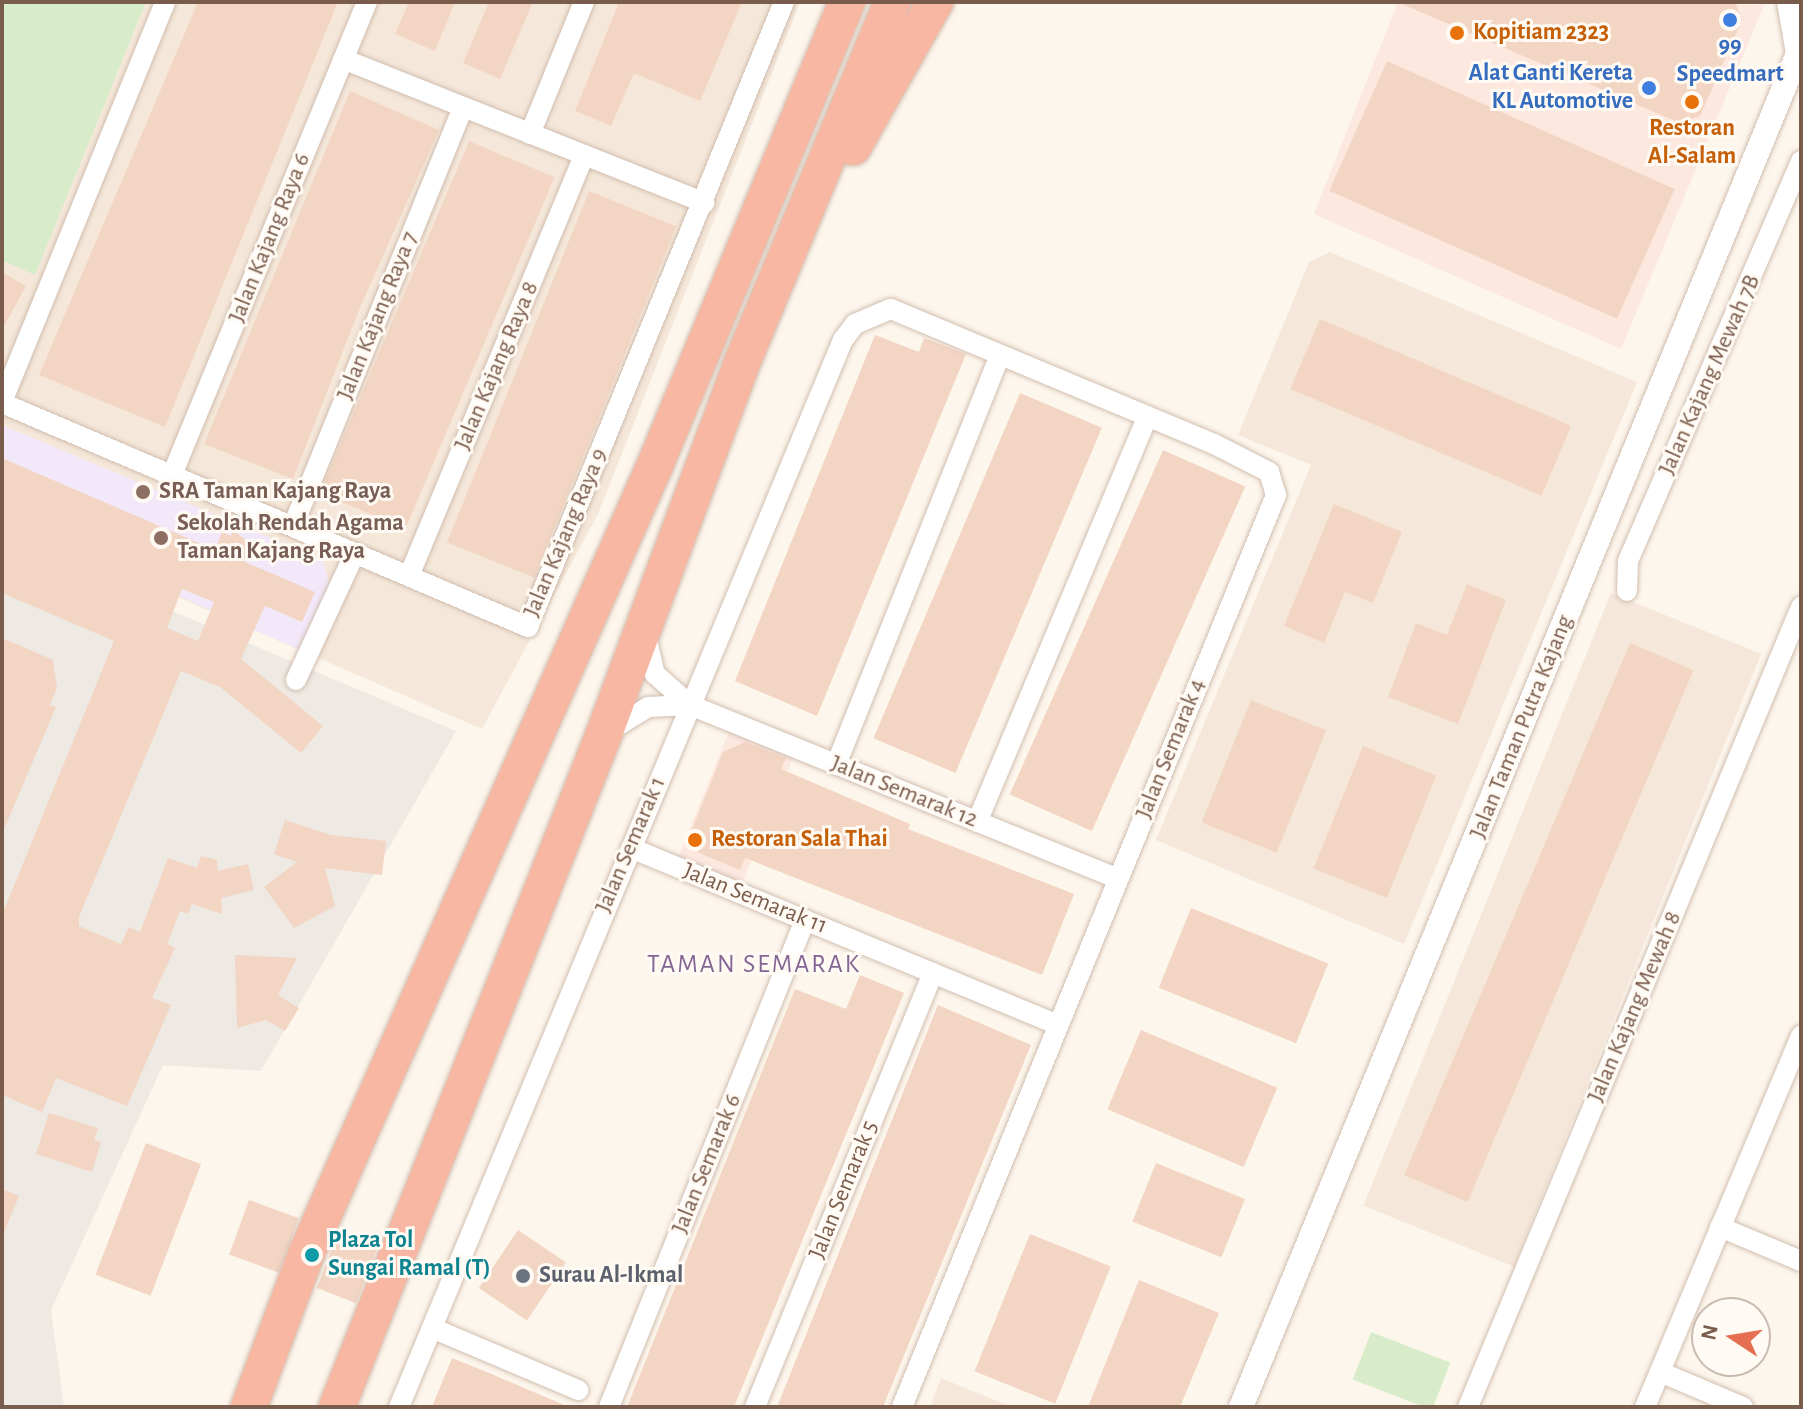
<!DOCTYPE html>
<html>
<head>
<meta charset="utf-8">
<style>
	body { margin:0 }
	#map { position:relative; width:1803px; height:1409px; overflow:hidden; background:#fdf6ec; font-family:"Alegreya Sans",sans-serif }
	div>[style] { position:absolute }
	.residential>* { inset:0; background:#f5e8da; transform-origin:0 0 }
	.commercial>* { inset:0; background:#fde8e0; transform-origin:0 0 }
	.industrial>* { inset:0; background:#efe9e4 }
	.education>* { inset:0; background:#f3e8fa }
	.green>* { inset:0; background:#d8ecc9; transform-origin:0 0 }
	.building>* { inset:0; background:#f3d5c3; transform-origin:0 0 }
	.roads { filter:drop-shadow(0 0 2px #d1beb0) drop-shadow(0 0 2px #d1beb0) }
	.minor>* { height:20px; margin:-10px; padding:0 10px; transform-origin:10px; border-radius:10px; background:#fff }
	.tertiary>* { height:24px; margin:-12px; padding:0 12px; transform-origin:12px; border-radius:12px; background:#fff }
	.motorway>* { height:36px; margin:-18px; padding:0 18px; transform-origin:18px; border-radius:18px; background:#f7b7a3 }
	.dots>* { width:22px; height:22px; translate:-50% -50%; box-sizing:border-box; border:4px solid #fffaf3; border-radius:50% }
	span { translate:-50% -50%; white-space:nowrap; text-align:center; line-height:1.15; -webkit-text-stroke:6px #fffaf3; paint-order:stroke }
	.food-label { font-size:24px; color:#c56008; font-weight:700 }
	.left { translate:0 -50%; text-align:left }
	.shop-label { font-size:24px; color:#366cbe; font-weight:700 }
	.right { translate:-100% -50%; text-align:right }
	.street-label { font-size:24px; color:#7a5c4d }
	.education-label { font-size:24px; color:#785e54; font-weight:700 }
	.culture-label { font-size:24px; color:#0d838f; font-weight:700 }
	.worship-label { font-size:24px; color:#5b616d; font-weight:700 }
	.neighbourhood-label { font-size:26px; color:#846695; letter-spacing:2px }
	.frame { position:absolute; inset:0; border:4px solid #7a5c4d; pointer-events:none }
	.north { position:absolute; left:1691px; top:1297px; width:80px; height:80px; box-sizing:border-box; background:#fffaf3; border:2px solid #cabbb1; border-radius:50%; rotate:282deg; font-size:22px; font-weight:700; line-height:32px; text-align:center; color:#7a5c4d }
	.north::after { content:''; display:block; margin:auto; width:28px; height:36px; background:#e76f51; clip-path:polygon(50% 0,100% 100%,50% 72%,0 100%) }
</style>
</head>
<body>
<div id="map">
	<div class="residential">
		<i style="clip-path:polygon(2px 2px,800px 2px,598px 514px,482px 729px,2px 521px)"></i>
		<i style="clip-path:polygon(1330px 252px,1637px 382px,1404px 944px,1156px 840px,1311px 465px,1238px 435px,1309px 262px)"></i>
		<i style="left:1611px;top:593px;width:162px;height:661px;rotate:22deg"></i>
		<i style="clip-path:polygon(941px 1378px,1012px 1407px,930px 1407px)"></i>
	</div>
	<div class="commercial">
		<i style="clip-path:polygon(1398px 2px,1764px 5px,1621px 349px,1314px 214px)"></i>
		<i style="left:730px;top:729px;width:69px;height:141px;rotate:22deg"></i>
	</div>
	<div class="industrial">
		<i style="clip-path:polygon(2px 539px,456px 731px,261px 1071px,163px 1065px,51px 1310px,64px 1407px,2px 1407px)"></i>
	</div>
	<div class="education">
		<i style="clip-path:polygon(2px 425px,323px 560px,330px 587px,304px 652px,2px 517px)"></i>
	</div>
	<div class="green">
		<i style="clip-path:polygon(2px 2px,146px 2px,35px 275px,2px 260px)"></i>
		<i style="left:1371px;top:1332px;width:85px;height:51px;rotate:21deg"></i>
	</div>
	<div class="building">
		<i style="clip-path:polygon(198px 2px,338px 2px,165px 427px,39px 375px)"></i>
		<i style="clip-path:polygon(409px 2px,455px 2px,435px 51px,395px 34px)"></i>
		<i style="clip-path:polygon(489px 2px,533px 2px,500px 79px,463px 63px)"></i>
		<i style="clip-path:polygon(619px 2px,742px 2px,700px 101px,634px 73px,611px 126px,575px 111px)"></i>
		<i style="clip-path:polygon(1397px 2px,1735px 2px,1742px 20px,1700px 116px,1680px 123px)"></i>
		<i style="left:1387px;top:61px;width:315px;height:142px;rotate:24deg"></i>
		<i style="clip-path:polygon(350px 91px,439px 130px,359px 310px,293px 479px,204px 444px)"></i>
		<i style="left:469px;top:141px;width:93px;height:382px;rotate:23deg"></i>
		<i style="left:589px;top:191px;width:94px;height:379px;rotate:22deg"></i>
		<i style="clip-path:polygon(2px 272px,26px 286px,2px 330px)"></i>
		<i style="left:1320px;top:319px;width:273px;height:76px;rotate:23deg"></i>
		<i style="clip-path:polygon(875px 335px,919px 352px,924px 338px,966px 354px,817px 716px,735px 681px)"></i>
		<i style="left:1020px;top:393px;width:89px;height:375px;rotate:23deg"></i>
		<i style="left:1163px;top:450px;width:90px;height:377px;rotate:24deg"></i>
		<i style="clip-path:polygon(evenodd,2px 458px,215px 550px,222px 532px,231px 536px,233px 530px,252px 545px,245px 562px,315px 592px,302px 622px,265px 606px,241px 659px,323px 726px,301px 753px,220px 687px,181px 671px,79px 917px,79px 926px,121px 944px,129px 927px,140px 932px,168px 858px,197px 868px,201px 856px,217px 860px,218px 871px,248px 864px,254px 890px,221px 898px,222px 914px,192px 904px,188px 914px,180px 911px,167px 944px,175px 948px,152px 998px,171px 1005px,127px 1106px,56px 1078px,42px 1112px,2px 1095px,2px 915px,114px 641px,2px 593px,2px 458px,182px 589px,214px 602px,198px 641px,167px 628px,182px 589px)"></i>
		<i style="clip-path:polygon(1334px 504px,1402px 532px,1373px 603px,1345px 592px,1324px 643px,1284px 626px)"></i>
		<i style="clip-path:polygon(1467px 584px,1506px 600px,1458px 724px,1388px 697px,1416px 623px,1447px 635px)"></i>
		<i style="clip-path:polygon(2px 638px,53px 660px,57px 688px,50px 705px,56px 707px,2px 834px)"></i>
		<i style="left:1630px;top:643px;width:69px;height:578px;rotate:23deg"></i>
		<i style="left:1251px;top:700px;width:81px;height:132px;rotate:22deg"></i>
		<i style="clip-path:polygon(745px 742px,786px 758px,781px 769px,910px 824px,908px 829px,1074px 894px,1042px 975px,745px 858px,740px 870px,699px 853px,692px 829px,717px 767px,723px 752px)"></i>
		<i style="left:1363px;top:746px;width:79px;height:132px;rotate:22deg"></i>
		<i style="clip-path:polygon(285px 820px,331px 835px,386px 841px,382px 875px,325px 868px,335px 906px,294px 928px,264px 887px,297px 862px,274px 854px)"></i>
		<i style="left:1191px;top:908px;width:148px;height:86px;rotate:22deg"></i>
		<i style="clip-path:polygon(235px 955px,297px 958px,278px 995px,299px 1008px,285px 1031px,266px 1020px,237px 1028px)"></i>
		<i style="clip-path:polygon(860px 975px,904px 993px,734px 1407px,627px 1407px,795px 989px,846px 1009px)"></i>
		<i style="clip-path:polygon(938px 1005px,1031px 1045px,1026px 1057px,883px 1407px,777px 1407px)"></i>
		<i style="left:1141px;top:1030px;width:148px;height:86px;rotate:23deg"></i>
		<i style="clip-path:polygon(49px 1113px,98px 1128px,94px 1140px,101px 1142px,92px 1172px,36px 1154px)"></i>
		<i style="left:146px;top:1143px;width:59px;height:141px;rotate:21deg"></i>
		<i style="left:1156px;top:1163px;width:96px;height:63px;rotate:22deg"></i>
		<i style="clip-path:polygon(2px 1189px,19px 1196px,2px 1237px)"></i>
		<i style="left:249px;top:1200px;width:53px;height:58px;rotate:20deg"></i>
		<i style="left:518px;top:1230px;width:58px;height:70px;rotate:34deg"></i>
		<i style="left:338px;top:1233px;width:42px;height:59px;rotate:21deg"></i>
		<i style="left:1030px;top:1234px;width:87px;height:148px;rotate:22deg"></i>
		<i style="clip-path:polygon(1139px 1280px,1219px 1313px,1180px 1407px,1088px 1407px)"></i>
		<i style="clip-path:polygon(452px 1358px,489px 1373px,569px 1407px,432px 1407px)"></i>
	</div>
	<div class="roads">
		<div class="minor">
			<i style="left:343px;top:59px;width:389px;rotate:21.7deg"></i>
			<i style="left:530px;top:134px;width:143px;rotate:-67.8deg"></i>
			<i style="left:2px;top:402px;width:432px;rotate:-67.8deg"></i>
			<i style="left:2px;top:403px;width:572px;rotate:23.07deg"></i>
			<i style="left:528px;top:627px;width:675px;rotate:-67.73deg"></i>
			<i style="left:172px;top:475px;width:512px;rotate:-67.6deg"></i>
			<i style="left:293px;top:526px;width:452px;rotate:-67.9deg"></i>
			<i style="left:409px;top:576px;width:456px;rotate:-67.4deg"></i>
			<i style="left:1627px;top:591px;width:30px;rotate:-88deg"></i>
			<i style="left:1628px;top:561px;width:436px;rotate:-66.6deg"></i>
			<i style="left:646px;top:636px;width:39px;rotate:77deg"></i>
			<i style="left:655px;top:674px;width:47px;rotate:41.5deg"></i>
			<i style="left:690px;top:705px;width:462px;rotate:22.1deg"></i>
			<i style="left:296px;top:680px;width:140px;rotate:-65.1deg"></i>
			<i style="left:609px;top:731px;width:46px;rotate:-31.6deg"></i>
			<i style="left:648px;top:707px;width:42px;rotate:-2.7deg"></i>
			<i style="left:836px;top:765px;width:441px;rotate:-68.2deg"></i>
			<i style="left:977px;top:822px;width:439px;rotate:-67.2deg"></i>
			<i style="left:631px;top:848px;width:462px;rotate:22.5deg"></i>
			<i style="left:1720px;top:1227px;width:88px;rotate:22.8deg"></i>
			<i style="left:432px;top:1328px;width:159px;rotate:23deg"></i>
			<i style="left:1660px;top:1372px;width:90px;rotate:22.9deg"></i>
			<i style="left:399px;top:1407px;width:1156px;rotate:-67.41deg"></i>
			<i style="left:843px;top:340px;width:20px;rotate:-53deg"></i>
			<i style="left:855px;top:324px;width:39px;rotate:-23deg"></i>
			<i style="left:891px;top:309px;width:350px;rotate:22.7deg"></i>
			<i style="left:1214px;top:444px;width:62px;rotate:27deg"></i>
			<i style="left:1269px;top:472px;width:24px;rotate:73deg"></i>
			<i style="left:1276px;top:495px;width:986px;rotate:112.3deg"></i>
			<i style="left:609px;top:1407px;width:525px;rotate:-68.08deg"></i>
			<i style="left:755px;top:1407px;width:469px;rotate:-67.7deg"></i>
			<i style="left:1468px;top:1407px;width:867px;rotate:-67.4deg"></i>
			<i style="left:1645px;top:1407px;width:403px;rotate:-67.2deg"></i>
		</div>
		<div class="tertiary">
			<i style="left:1789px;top:2px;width:52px;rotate:80deg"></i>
			<i style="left:1241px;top:1407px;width:1472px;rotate:-67.63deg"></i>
		</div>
		<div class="motorway">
			<i style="left:853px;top:147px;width:167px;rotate:-60.5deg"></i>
			<i style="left:249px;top:1407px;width:165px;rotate:-69.5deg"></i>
			<i style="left:307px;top:1252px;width:863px;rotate:-66.14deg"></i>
			<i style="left:656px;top:463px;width:499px;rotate:-67.5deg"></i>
			<i style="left:337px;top:1407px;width:724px;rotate:-68.36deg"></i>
			<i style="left:604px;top:734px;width:401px;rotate:-69.6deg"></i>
			<i style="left:744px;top:358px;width:386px;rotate:-67.4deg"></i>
		</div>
	</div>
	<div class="dots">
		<i style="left:1730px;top:20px;background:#3f7fe0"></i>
		<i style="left:1457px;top:33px;background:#e8710a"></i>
		<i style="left:1649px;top:88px;background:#3f7fe0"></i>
		<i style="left:1692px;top:102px;background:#e8710a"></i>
		<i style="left:143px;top:492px;background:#8d6e63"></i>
		<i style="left:161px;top:538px;background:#8d6e63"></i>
		<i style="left:695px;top:840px;background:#e8710a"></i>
		<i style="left:312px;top:1255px;background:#0f9aa8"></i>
		<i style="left:523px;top:1276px;background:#6b7280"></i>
	</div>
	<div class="food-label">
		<span class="left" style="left:1473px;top:33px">Kopitiam 2323</span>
		<span style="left:1692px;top:143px">Restoran<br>Al-Salam</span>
		<span class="left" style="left:711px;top:840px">Restoran Sala Thai</span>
	</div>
	<div class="shop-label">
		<span style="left:1730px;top:61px">99<br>Speedmart</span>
		<span class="right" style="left:1633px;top:88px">Alat Ganti Kereta<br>KL Automotive</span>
	</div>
	<div class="street-label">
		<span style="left:270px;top:238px;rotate:-68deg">Jalan Kajang Raya 6</span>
		<span style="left:378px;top:316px;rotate:-68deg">Jalan Kajang Raya 7</span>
		<span style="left:497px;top:366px;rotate:-67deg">Jalan Kajang Raya 8</span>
		<span style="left:1710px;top:375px;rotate:-66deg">Jalan Kajang Mewah 7B</span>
		<span style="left:566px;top:533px;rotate:-67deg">Jalan Kajang Raya 9</span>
		<span style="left:1522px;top:727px;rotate:-68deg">Jalan Taman Putra Kajang</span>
		<span style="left:1171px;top:749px;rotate:-68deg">Jalan Semarak 4</span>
		<span style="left:904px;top:792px;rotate:22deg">Jalan Semarak 12</span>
		<span style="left:631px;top:845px;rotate:-67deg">Jalan Semarak 1</span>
		<span style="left:755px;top:899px;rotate:22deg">Jalan Semarak 11</span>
		<span style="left:1635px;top:1007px;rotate:-67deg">Jalan Kajang Mewah 8</span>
		<span style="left:707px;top:1164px;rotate:-68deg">Jalan Semarak 6</span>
		<span style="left:844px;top:1190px;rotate:-68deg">Jalan Semarak 5</span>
	</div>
	<div class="education-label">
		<span class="left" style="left:159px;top:492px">SRA Taman Kajang Raya</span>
		<span class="left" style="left:177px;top:538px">Sekolah Rendah Agama<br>Taman Kajang Raya</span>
	</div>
	<div class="culture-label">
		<span class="left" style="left:328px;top:1255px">Plaza Tol<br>Sungai Ramal (T)</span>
	</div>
	<div class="worship-label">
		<span class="left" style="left:539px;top:1276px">Surau Al-Ikmal</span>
	</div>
	<div class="neighbourhood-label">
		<span style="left:754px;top:965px">TAMAN SEMARAK</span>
	</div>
	<div class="frame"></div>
	<div class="north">N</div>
</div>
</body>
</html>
